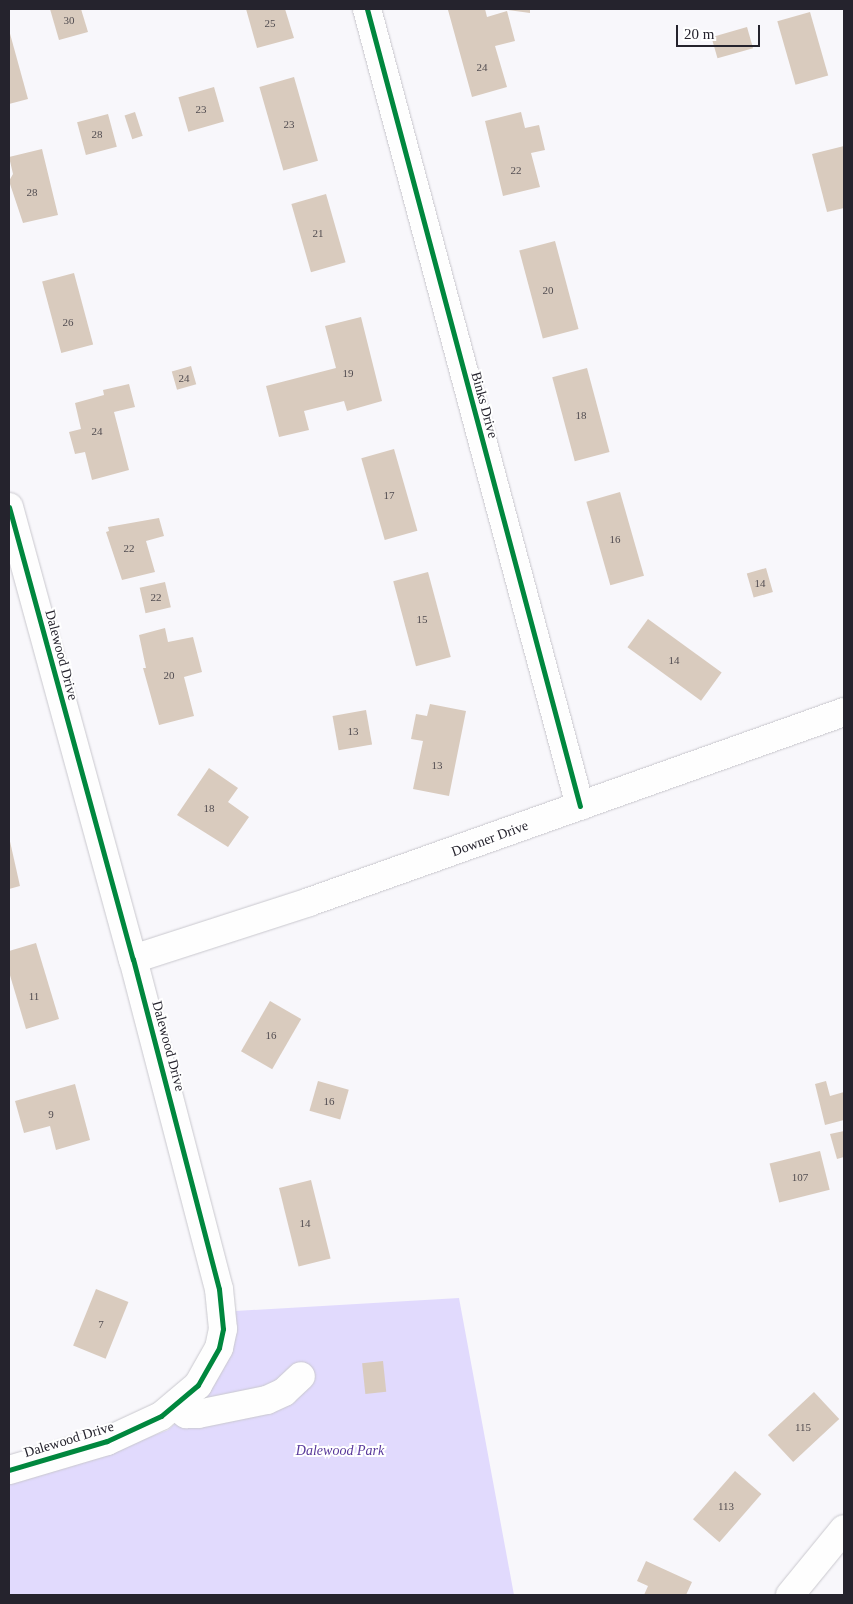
<!DOCTYPE html>
<html>
<head>
<meta charset="utf-8">
<style>
	body { margin:0 }
	#map { position:relative; width:853px; height:1604px; overflow:hidden; background:#f8f7fb; font-family:Georgia,serif }
	div>[style] { position:absolute }
	.green>* { inset:0; background:#e1dafd }
	.building>* { inset:0; background:#d9cbbe; transform-origin:0 0 }
	.roads { filter:drop-shadow(0 0 1px #c9c8ce) drop-shadow(0 0 1px #c9c8ce) }
	.minor>* { height:28px; margin:-14px; padding:0 14px; transform-origin:14px; border-radius:14px; background:#fefefe }
	.cycleway>* { height:5px; margin:-2.5px; padding:0 2.5px; transform-origin:2.5px; border-radius:2.5px; background:#00873e }
	span { translate:-50% -50%; white-space:nowrap; text-align:center; line-height:1.15; -webkit-text-stroke:4px #fff; paint-order:stroke }
	.number-label { font-size:11px; color:#524d51 }
	.number-label span { -webkit-text-stroke-width:0 }
	.street-label { font-size:14px; color:#25232d }
	.park-label { font-size:14px; color:#59399b; font-style:italic }
	.frame { position:absolute; inset:0; border:10px solid #25232d; pointer-events:none }
	.scale { position:absolute; left:676px; top:25px; width:84px; height:22px; box-sizing:border-box; border:2px solid #25232d; border-top:0; padding-left:6px; font-size:15px; line-height:18px; white-space:nowrap; color:#25232d; -webkit-text-stroke:4px #fff; paint-order:stroke }
</style>
</head>
<body>
<div id="map">
	<div class="green">
		<i style="clip-path:polygon(459px 1298px,514px 1595px,9px 1595px,9px 1479px,133px 1443px,168px 1430px,186px 1414px,233px 1335px,235px 1311px)"></i>
	</div>
	<div class="building">
		<i style="clip-path:polygon(50px 9px,81px 9px,88px 32px,59px 40px)"></i>
		<i style="clip-path:polygon(246px 9px,285px 9px,294px 38px,257px 48px)"></i>
		<i style="clip-path:polygon(485px 9px,487px 17px,507px 11px,515px 41px,495px 46px,507px 87px,472px 97px,448px 10px)"></i>
		<i style="clip-path:polygon(501px 9px,530px 9px,530px 13px)"></i>
		<i style="left:810px;top:12px;width:66px;height:34px;rotate:74deg"></i>
		<i style="left:747px;top:27px;width:22px;height:37px;rotate:74deg"></i>
		<i style="clip-path:polygon(9px 30px,28px 99px,9px 104px)"></i>
		<i style="left:294px;top:77px;width:87px;height:36px;rotate:74deg"></i>
		<i style="left:214px;top:87px;width:36px;height:37px;rotate:74deg"></i>
		<i style="left:135px;top:112px;width:25px;height:11px;rotate:72deg"></i>
		<i style="clip-path:polygon(521px 112px,525px 128px,539px 125px,545px 150px,531px 153px,540px 187px,503px 196px,485px 121px)"></i>
		<i style="left:108px;top:114px;width:34px;height:32px;rotate:75deg"></i>
		<i style="clip-path:polygon(844px 146px,844px 208px,827px 212px,812px 154px)"></i>
		<i style="clip-path:polygon(42px 149px,58px 215px,23px 223px,9px 181px,13px 174px,9px 157px)"></i>
		<i style="left:326px;top:194px;width:71px;height:36px;rotate:74deg"></i>
		<i style="left:555px;top:241px;width:91px;height:37px;rotate:75deg"></i>
		<i style="left:74px;top:273px;width:74px;height:33px;rotate:75deg"></i>
		<i style="clip-path:polygon(361px 317px,382px 401px,347px 411px,344px 401px,304px 411px,309px 430px,279px 437px,266px 386px,336px 368px,325px 326px)"></i>
		<i style="left:191px;top:366px;width:19px;height:20px;rotate:74deg"></i>
		<i style="left:587px;top:368px;width:87px;height:36px;rotate:75deg"></i>
		<i style="clip-path:polygon(129px 384px,135px 407px,114px 412px,129px 470px,92px 480px,85px 452px,75px 454px,69px 432px,81px 429px,75px 403px,104px 395px,103px 390px)"></i>
		<i style="left:394px;top:449px;width:85px;height:34px;rotate:74deg"></i>
		<i style="left:620px;top:492px;width:87px;height:35px;rotate:74deg"></i>
		<i style="clip-path:polygon(159px 518px,164px 536px,146px 541px,155px 572px,122px 580px,106px 532px,109px 531px,108px 527px)"></i>
		<i style="left:766px;top:568px;width:25px;height:20px;rotate:74deg"></i>
		<i style="left:428px;top:572px;width:88px;height:36px;rotate:75deg"></i>
		<i style="left:165px;top:582px;width:26px;height:26px;rotate:77deg"></i>
		<i style="left:648px;top:619px;width:91px;height:35px;rotate:36deg"></i>
		<i style="clip-path:polygon(165px 628px,168px 642px,193px 637px,202px 672px,184px 677px,194px 716px,159px 725px,143px 668px,146px 668px,139px 635px)"></i>
		<i style="clip-path:polygon(430px 704px,466px 711px,449px 796px,413px 789px,423px 741px,411px 739px,416px 714px,427px 716px)"></i>
		<i style="left:366px;top:710px;width:35px;height:34px;rotate:80deg"></i>
		<i style="clip-path:polygon(209px 768px,238px 788px,228px 802px,249px 817px,228px 847px,177px 815px)"></i>
		<i style="clip-path:polygon(9px 837px,20px 886px,9px 889px)"></i>
		<i style="clip-path:polygon(36px 943px,59px 1019px,26px 1029px,9px 972px,9px 951px)"></i>
		<i style="left:270px;top:1001px;width:36px;height:58px;rotate:30deg"></i>
		<i style="left:318px;top:1081px;width:32px;height:31px;rotate:16deg"></i>
		<i style="clip-path:polygon(826px 1081px,830px 1096px,844px 1092px,844px 1120px,825px 1125px,815px 1084px)"></i>
		<i style="clip-path:polygon(75px 1084px,90px 1140px,56px 1150px,50px 1126px,24px 1133px,15px 1101px)"></i>
		<i style="clip-path:polygon(844px 1131px,844px 1157px,837px 1159px,830px 1134px)"></i>
		<i style="left:820px;top:1151px;width:40px;height:52px;rotate:76deg"></i>
		<i style="left:311px;top:1180px;width:81px;height:33px;rotate:76deg"></i>
		<i style="left:96px;top:1289px;width:35px;height:61px;rotate:22deg"></i>
		<i style="left:383px;top:1361px;width:31px;height:21px;rotate:84deg"></i>
		<i style="left:814px;top:1392px;width:37px;height:63px;rotate:47deg"></i>
		<i style="left:735px;top:1471px;width:35px;height:64px;rotate:41deg"></i>
		<i style="clip-path:polygon(646px 1561px,692px 1582px,686px 1595px,644px 1595px,648px 1586px,637px 1581px)"></i>
	</div>
	<div class="roads">
		<div class="minor">
			<i style="left:367px;top:9px;width:825px;rotate:75.04deg"></i>
			<i style="left:9px;top:507px;width:469px;rotate:74.7deg"></i>
			<i style="left:133px;top:959px;width:341px;rotate:75.4deg"></i>
			<i style="left:219px;top:1289px;width:40px;rotate:84.3deg"></i>
			<i style="left:223px;top:1329px;width:19px;rotate:102deg"></i>
			<i style="left:219px;top:1348px;width:43px;rotate:119.6deg"></i>
			<i style="left:198px;top:1385px;width:48px;rotate:140deg"></i>
			<i style="left:161px;top:1416px;width:60px;rotate:155.2deg"></i>
			<i style="left:107px;top:1441px;width:102px;rotate:163.5deg"></i>
			<i style="left:133px;top:959px;width:185px;rotate:-17.9deg"></i>
			<i style="left:309px;top:902px;width:568px;rotate:-19.55deg"></i>
			<i style="left:175px;top:1406px;width:14px;rotate:36deg"></i>
			<i style="left:186px;top:1414px;width:12px"></i>
			<i style="left:198px;top:1414px;width:70px;rotate:-11.5deg"></i>
			<i style="left:267px;top:1400px;width:19px;rotate:-25deg"></i>
			<i style="left:284px;top:1392px;width:23px;rotate:-43deg"></i>
			<i style="left:790px;top:1595px;width:85px;rotate:-50.7deg"></i>
		</div>
	</div>
	<div class="cycleway">
		<i style="left:367px;top:9px;width:825px;rotate:75.04deg"></i>
		<i style="left:9px;top:507px;width:469px;rotate:74.7deg"></i>
		<i style="left:133px;top:959px;width:341px;rotate:75.4deg"></i>
		<i style="left:219px;top:1289px;width:40px;rotate:84.3deg"></i>
		<i style="left:223px;top:1329px;width:19px;rotate:102deg"></i>
		<i style="left:219px;top:1348px;width:43px;rotate:119.6deg"></i>
		<i style="left:198px;top:1385px;width:48px;rotate:140deg"></i>
		<i style="left:161px;top:1416px;width:60px;rotate:155.2deg"></i>
		<i style="left:107px;top:1441px;width:102px;rotate:163.5deg"></i>
	</div>
	<div class="number-label">
		<span style="left:69px;top:20px">30</span>
		<span style="left:270px;top:23px">25</span>
		<span style="left:482px;top:67px">24</span>
		<span style="left:201px;top:109px">23</span>
		<span style="left:289px;top:124px">23</span>
		<span style="left:97px;top:134px">28</span>
		<span style="left:516px;top:170px">22</span>
		<span style="left:32px;top:192px">28</span>
		<span style="left:318px;top:233px">21</span>
		<span style="left:548px;top:290px">20</span>
		<span style="left:68px;top:322px">26</span>
		<span style="left:348px;top:373px">19</span>
		<span style="left:184px;top:378px">24</span>
		<span style="left:581px;top:415px">18</span>
		<span style="left:97px;top:431px">24</span>
		<span style="left:389px;top:495px">17</span>
		<span style="left:615px;top:539px">16</span>
		<span style="left:129px;top:548px">22</span>
		<span style="left:760px;top:583px">14</span>
		<span style="left:156px;top:597px">22</span>
		<span style="left:422px;top:619px">15</span>
		<span style="left:674px;top:660px">14</span>
		<span style="left:169px;top:675px">20</span>
		<span style="left:353px;top:731px">13</span>
		<span style="left:437px;top:765px">13</span>
		<span style="left:209px;top:808px">18</span>
		<span style="left:34px;top:996px">11</span>
		<span style="left:271px;top:1035px">16</span>
		<span style="left:329px;top:1101px">16</span>
		<span style="left:51px;top:1114px">9</span>
		<span style="left:800px;top:1177px">107</span>
		<span style="left:305px;top:1223px">14</span>
		<span style="left:101px;top:1324px">7</span>
		<span style="left:803px;top:1427px">115</span>
		<span style="left:726px;top:1506px">113</span>
	</div>
	<div class="street-label">
		<span style="left:484px;top:405px;rotate:75deg">Binks Drive</span>
		<span style="left:61px;top:655px;rotate:75deg">Dalewood Drive</span>
		<span style="left:490px;top:839px;rotate:-20deg">Downer Drive</span>
		<span style="left:168px;top:1046px;rotate:75deg">Dalewood Drive</span>
		<span style="left:69px;top:1440px;rotate:-17deg">Dalewood Drive</span>
	</div>
	<div class="park-label">
		<span style="left:340px;top:1451px">Dalewood Park</span>
	</div>
	<div class="frame"></div>
	<div class="scale">20 m</div>
</div>
</body>
</html>
